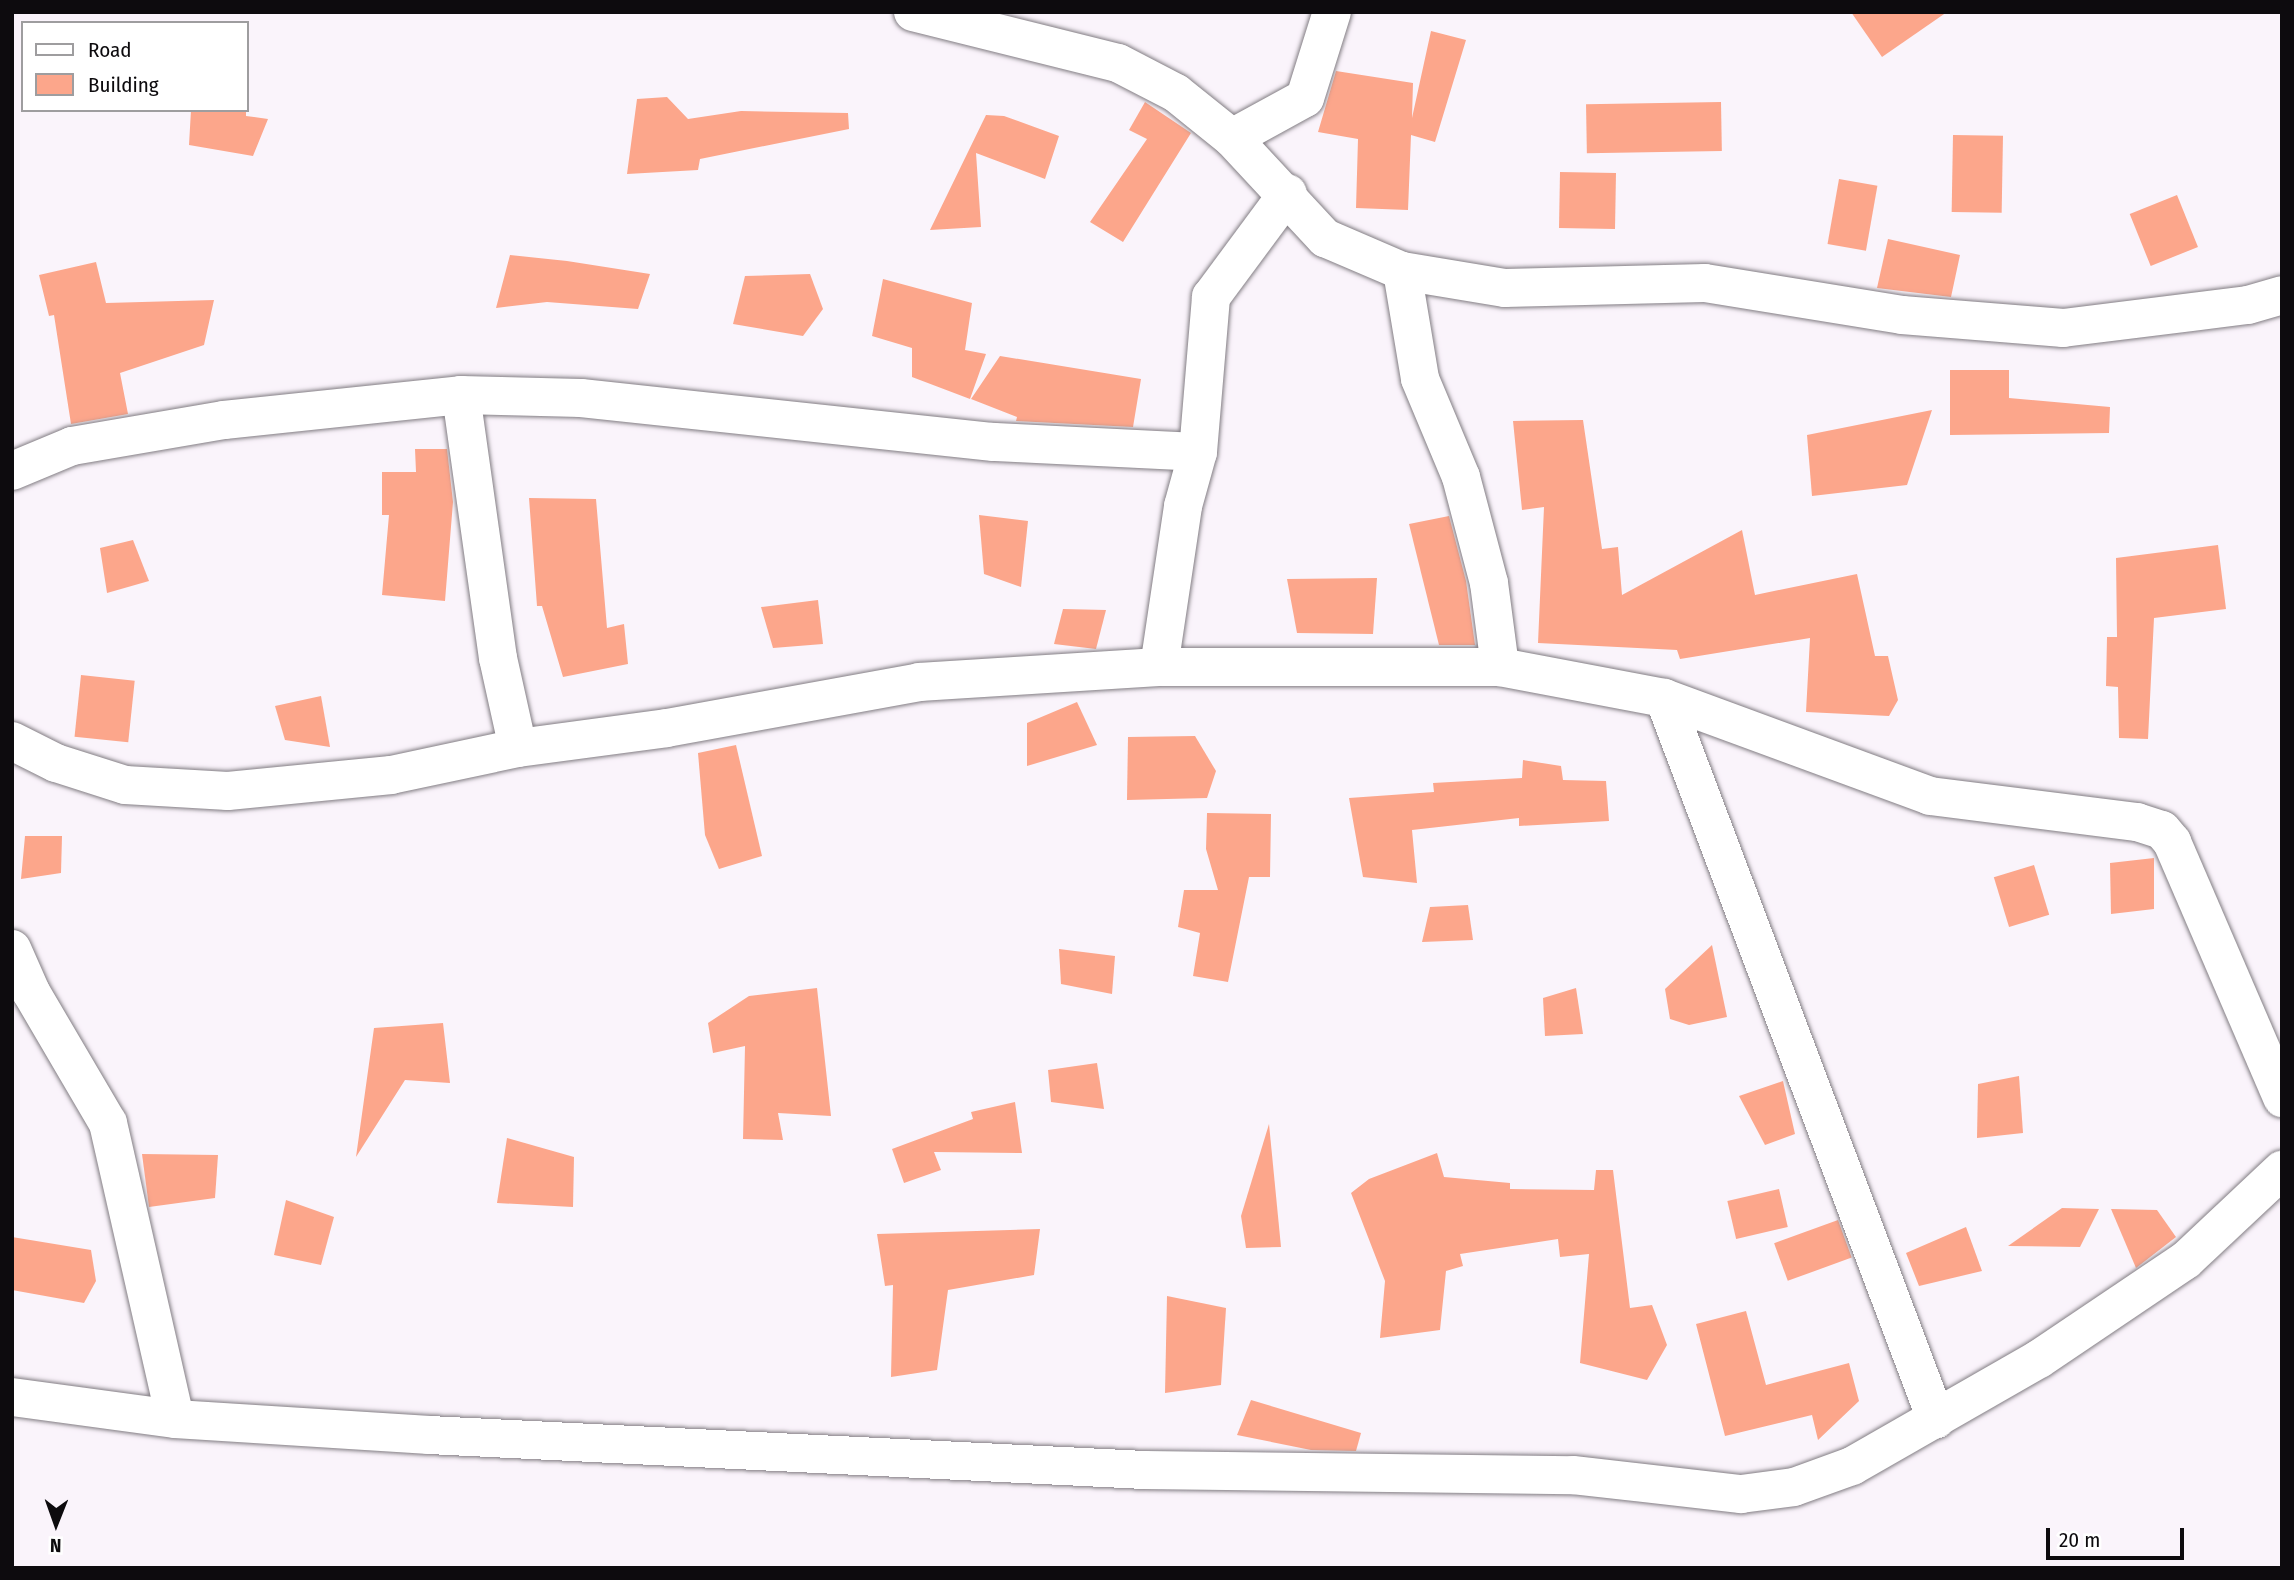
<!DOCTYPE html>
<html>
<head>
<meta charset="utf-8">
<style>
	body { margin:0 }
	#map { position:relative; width:2294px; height:1580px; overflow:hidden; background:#faf4fb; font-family:"Fira Sans Condensed",sans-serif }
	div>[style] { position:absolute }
	.building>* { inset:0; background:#fca68b; transform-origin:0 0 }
	.roads { filter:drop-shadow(0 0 2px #827d83) drop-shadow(0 0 2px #827d83) }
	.street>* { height:38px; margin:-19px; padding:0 19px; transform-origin:19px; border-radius:19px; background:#fff }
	span { translate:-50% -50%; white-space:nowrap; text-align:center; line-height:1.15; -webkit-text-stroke:6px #fff; paint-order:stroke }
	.frame { position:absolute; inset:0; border:14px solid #0d0b0e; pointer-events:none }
	.legend { position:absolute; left:21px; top:21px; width:228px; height:91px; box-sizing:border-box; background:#fff; border:2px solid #9e9d9f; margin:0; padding:9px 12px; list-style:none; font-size:21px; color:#0d0b0e }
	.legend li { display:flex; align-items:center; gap:14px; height:35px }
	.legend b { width:35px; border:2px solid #9e9d9f }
	.north { position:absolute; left:21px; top:1489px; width:70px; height:70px; -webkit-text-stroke:5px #fff; paint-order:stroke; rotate:181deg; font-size:19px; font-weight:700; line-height:28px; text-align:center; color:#0d0b0e }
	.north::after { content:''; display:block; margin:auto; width:24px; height:32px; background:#0d0b0e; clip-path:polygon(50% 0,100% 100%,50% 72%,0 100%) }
	.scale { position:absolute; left:2046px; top:1528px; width:138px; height:32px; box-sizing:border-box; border:4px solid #0d0b0e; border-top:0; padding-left:9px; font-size:21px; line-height:24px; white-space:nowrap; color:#0d0b0e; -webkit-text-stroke:5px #fff; paint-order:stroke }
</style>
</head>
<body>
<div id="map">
	<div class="building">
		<i style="clip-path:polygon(1851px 12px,1947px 12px,1882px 57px)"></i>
		<i style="clip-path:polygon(1431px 31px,1466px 40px,1435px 142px,1411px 135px,1408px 210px,1356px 208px,1358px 139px,1318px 132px,1336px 71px,1413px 83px,1412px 118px)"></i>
		<i style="clip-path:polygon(667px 97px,688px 119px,741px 111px,848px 113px,849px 129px,700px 159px,698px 170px,627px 174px,637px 99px)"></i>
		<i style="clip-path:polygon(1145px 102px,1191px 133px,1123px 242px,1090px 222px,1147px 139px,1129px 130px)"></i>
		<i style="left:1721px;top:102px;width:49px;height:135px;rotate:89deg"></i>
		<i style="clip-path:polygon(191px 110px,246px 110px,246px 116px,268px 119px,253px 156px,189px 145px)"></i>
		<i style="clip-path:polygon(986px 115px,1004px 116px,1059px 136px,1045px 179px,976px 153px,981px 227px,930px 230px)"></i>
		<i style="left:1953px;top:135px;width:50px;height:77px;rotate:1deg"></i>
		<i style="left:1560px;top:172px;width:56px;height:56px;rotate:1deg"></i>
		<i style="left:1839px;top:179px;width:39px;height:66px;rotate:10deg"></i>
		<i style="left:2177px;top:195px;width:56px;height:51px;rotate:68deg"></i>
		<i style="clip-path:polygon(1888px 239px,1960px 255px,1951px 297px,1877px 288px)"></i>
		<i style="clip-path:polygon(510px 255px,567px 261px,650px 274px,638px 309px,547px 302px,496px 308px)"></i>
		<i style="clip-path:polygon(96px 262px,106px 303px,214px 300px,204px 345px,120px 373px,128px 414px,71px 424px,54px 315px,49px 316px,39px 275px)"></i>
		<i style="clip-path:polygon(810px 274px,823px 309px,803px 336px,733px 324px,745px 276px)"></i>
		<i style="clip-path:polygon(883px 279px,972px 303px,965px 350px,986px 354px,970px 399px,912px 377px,912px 348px,872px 336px)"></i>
		<i style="clip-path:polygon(1000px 356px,1141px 379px,1133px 427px,1016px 421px,1017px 417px,971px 399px)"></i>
		<i style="clip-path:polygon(1950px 370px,2009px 370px,2009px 398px,2110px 407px,2109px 433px,1950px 435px)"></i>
		<i style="clip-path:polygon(1932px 410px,1907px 485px,1812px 496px,1807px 435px)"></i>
		<i style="clip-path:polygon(1583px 420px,1602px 549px,1618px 547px,1622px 595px,1742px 530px,1755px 595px,1857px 574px,1875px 656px,1888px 656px,1898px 700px,1889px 716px,1806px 712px,1810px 638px,1680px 659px,1677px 650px,1538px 643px,1544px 507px,1522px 510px,1513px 421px)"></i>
		<i style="clip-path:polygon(415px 449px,447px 449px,453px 502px,445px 601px,382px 595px,389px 515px,382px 515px,382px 472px,416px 472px)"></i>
		<i style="clip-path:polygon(529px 498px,596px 499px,607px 628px,624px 624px,628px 664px,563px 677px,542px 606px,537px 606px)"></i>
		<i style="clip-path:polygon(979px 515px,1028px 521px,1021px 587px,984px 574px)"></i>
		<i style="clip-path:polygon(1449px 516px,1466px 581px,1475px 645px,1439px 645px,1409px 524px)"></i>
		<i style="clip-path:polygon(133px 540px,149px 581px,107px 593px,100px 548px)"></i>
		<i style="clip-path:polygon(2218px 545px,2226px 609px,2154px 618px,2148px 739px,2119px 738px,2118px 687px,2106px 686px,2107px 637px,2117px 637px,2116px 558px)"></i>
		<i style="clip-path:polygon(1377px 578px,1373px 634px,1297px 633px,1287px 579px)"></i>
		<i style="clip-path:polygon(818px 600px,823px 644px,773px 648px,761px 607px)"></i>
		<i style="clip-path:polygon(1063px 609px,1106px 610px,1096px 649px,1054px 644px)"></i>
		<i style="left:81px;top:675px;width:54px;height:62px;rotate:6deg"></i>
		<i style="clip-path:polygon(321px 696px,330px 747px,285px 740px,275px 706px)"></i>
		<i style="clip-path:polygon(1077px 702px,1097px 745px,1027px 766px,1027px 723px)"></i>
		<i style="clip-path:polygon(1195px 736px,1216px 771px,1207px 798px,1127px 800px,1128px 737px)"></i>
		<i style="clip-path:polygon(736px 745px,762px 856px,719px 869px,705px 835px,698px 753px)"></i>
		<i style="clip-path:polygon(1523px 760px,1561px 766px,1563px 780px,1606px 781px,1609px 821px,1519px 826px,1519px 818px,1412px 830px,1417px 883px,1363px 877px,1349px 798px,1434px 792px,1433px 783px,1522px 778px)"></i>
		<i style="clip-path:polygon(1207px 813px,1271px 814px,1270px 877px,1249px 877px,1228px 982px,1193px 976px,1200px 933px,1178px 927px,1184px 890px,1218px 890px,1206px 849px)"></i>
		<i style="clip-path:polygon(25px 836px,62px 836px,61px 873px,21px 879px)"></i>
		<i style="clip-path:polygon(2154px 858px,2154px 909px,2111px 914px,2110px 863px)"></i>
		<i style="left:2034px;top:865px;width:52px;height:42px;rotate:73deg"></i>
		<i style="clip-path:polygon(1468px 905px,1473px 940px,1422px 942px,1430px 907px)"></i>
		<i style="clip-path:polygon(1712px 945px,1727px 1017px,1689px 1025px,1670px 1019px,1665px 989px)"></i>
		<i style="clip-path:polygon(1059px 949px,1115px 956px,1112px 994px,1061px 984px)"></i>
		<i style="clip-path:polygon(817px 988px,831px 1116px,778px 1113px,783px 1140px,743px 1139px,745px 1046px,713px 1053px,708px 1023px,749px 996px)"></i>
		<i style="clip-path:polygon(1576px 988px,1583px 1034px,1545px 1036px,1543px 998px)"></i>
		<i style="clip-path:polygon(443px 1023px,450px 1083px,405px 1080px,356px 1157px,374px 1028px)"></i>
		<i style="clip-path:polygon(1097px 1063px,1104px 1109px,1051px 1102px,1048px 1070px)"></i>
		<i style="clip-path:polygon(2019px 1076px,2023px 1133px,1977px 1138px,1978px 1084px)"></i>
		<i style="clip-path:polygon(1783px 1081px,1795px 1134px,1765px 1145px,1739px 1096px)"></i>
		<i style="clip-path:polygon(1015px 1102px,1022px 1153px,934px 1152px,941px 1170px,904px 1183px,892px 1149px,973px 1119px,971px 1112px)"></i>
		<i style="clip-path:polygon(1269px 1124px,1281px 1247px,1246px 1248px,1241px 1216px)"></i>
		<i style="clip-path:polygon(507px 1138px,574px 1157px,573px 1207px,497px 1203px)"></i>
		<i style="clip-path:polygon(1437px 1153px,1444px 1177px,1510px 1183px,1510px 1189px,1594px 1190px,1596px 1170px,1613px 1170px,1630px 1308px,1652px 1305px,1667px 1345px,1647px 1380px,1580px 1363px,1589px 1254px,1560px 1257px,1558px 1239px,1460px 1254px,1463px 1266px,1446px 1271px,1440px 1330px,1380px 1338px,1385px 1281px,1351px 1193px,1369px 1179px)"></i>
		<i style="clip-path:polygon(142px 1154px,218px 1155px,215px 1198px,149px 1207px)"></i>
		<i style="left:1779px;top:1189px;width:39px;height:53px;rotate:77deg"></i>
		<i style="clip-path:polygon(286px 1200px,334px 1217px,321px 1265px,274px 1255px)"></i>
		<i style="clip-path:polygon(2062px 1208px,2099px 1209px,2080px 1247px,2008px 1246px)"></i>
		<i style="clip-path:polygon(2111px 1209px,2157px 1210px,2176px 1237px,2136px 1268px)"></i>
		<i style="left:1838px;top:1220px;width:40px;height:68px;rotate:70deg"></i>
		<i style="clip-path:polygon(1966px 1227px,1982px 1271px,1919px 1286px,1906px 1253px)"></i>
		<i style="clip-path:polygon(1040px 1229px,1034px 1275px,948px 1290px,937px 1370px,891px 1377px,893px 1285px,885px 1286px,877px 1234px)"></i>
		<i style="clip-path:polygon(12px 1237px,91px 1250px,96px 1281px,84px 1303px,12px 1290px)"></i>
		<i style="clip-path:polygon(1167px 1296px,1226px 1308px,1221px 1385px,1165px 1393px)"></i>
		<i style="clip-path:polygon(1746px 1311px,1766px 1385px,1849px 1363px,1859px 1401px,1818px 1440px,1812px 1415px,1725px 1436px,1696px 1324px)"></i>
		<i style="clip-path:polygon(1251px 1400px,1361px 1433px,1356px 1451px,1311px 1450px,1237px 1435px)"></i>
	</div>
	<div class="roads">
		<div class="street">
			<i style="left:913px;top:12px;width:211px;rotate:14deg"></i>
			<i style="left:1118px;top:63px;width:65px;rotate:27.3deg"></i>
			<i style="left:1176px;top:93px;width:72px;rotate:38.8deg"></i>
			<i style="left:1232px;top:138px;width:137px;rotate:47.1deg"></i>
			<i style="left:1325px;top:238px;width:84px;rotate:23.2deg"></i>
			<i style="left:1402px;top:271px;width:104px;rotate:9.4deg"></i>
			<i style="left:1505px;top:288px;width:200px;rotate:-1.4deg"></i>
			<i style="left:1705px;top:283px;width:200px;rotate:9.2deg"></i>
			<i style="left:1902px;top:315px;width:162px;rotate:4.6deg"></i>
			<i style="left:2063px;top:328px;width:186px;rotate:-7.1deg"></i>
			<i style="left:2248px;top:305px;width:35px;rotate:-16deg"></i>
			<i style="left:1232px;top:138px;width:83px;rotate:-28.7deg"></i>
			<i style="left:1305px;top:98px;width:90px;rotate:-72.6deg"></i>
			<i style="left:1402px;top:271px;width:109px;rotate:80.5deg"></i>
			<i style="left:1420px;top:379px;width:106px;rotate:67.3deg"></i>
			<i style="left:1461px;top:477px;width:110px;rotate:75.2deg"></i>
			<i style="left:1489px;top:583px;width:85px;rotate:82.5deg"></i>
			<i style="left:461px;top:395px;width:266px;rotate:82deg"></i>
			<i style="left:498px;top:658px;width:92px;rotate:77.5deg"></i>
			<i style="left:12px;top:471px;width:65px;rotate:-22.6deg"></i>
			<i style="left:72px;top:446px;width:154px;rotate:-9.7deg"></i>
			<i style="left:224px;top:420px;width:238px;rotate:-6deg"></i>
			<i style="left:461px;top:395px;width:120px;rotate:1.4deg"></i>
			<i style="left:581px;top:398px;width:415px;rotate:6.1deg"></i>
			<i style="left:994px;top:442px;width:204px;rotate:2.8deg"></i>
			<i style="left:1159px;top:667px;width:163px;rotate:-81.5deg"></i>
			<i style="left:1183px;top:506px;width:56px;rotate:-74.5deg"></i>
			<i style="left:1198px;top:452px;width:156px;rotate:-85.2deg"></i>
			<i style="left:1211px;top:297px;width:129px;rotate:-53.5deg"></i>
			<i style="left:1664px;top:698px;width:771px;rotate:69.33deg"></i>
			<i style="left:12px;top:741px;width:49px;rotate:26.6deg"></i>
			<i style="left:56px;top:763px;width:72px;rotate:17.7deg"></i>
			<i style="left:125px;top:785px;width:103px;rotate:3.3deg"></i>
			<i style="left:228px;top:791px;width:164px;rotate:-5.6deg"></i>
			<i style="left:391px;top:775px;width:130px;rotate:-12deg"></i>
			<i style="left:518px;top:748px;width:150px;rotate:-7.6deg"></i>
			<i style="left:667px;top:728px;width:256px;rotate:-10.3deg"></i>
			<i style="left:919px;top:682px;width:240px;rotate:-3.6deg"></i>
			<i style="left:1159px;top:667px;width:341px"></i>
			<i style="left:1500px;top:667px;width:167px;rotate:10.7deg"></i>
			<i style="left:1664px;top:698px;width:283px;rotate:20.2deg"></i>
			<i style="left:1930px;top:796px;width:209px;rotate:7.2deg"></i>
			<i style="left:2137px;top:822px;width:26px;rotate:18deg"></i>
			<i style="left:2162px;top:830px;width:16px;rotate:50deg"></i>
			<i style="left:2172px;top:842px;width:279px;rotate:66.7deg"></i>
			<i style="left:12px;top:949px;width:47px;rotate:66.2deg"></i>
			<i style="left:31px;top:992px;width:152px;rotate:59.6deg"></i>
			<i style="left:108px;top:1123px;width:303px;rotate:77.2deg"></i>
			<i style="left:12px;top:1397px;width:164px;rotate:7.7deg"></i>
			<i style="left:175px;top:1419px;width:255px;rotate:3.6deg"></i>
			<i style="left:429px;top:1435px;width:716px;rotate:2.8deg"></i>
			<i style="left:1144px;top:1470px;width:429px;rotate:0.7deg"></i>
			<i style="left:1573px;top:1475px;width:169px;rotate:6.5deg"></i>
			<i style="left:1741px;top:1494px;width:53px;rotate:-7.5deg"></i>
			<i style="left:1794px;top:1487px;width:62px;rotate:-19.9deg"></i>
			<i style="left:1852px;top:1466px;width:215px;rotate:-29.8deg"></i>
			<i style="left:2039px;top:1359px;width:177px;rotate:-34deg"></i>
			<i style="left:2186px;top:1260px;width:132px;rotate:-43.2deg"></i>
		</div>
	</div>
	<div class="frame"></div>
	<ul class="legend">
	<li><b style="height:9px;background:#fff"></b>Road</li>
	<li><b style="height:19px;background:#fca68b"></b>Building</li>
	</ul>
	<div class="north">N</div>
	<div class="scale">20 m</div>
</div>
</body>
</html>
